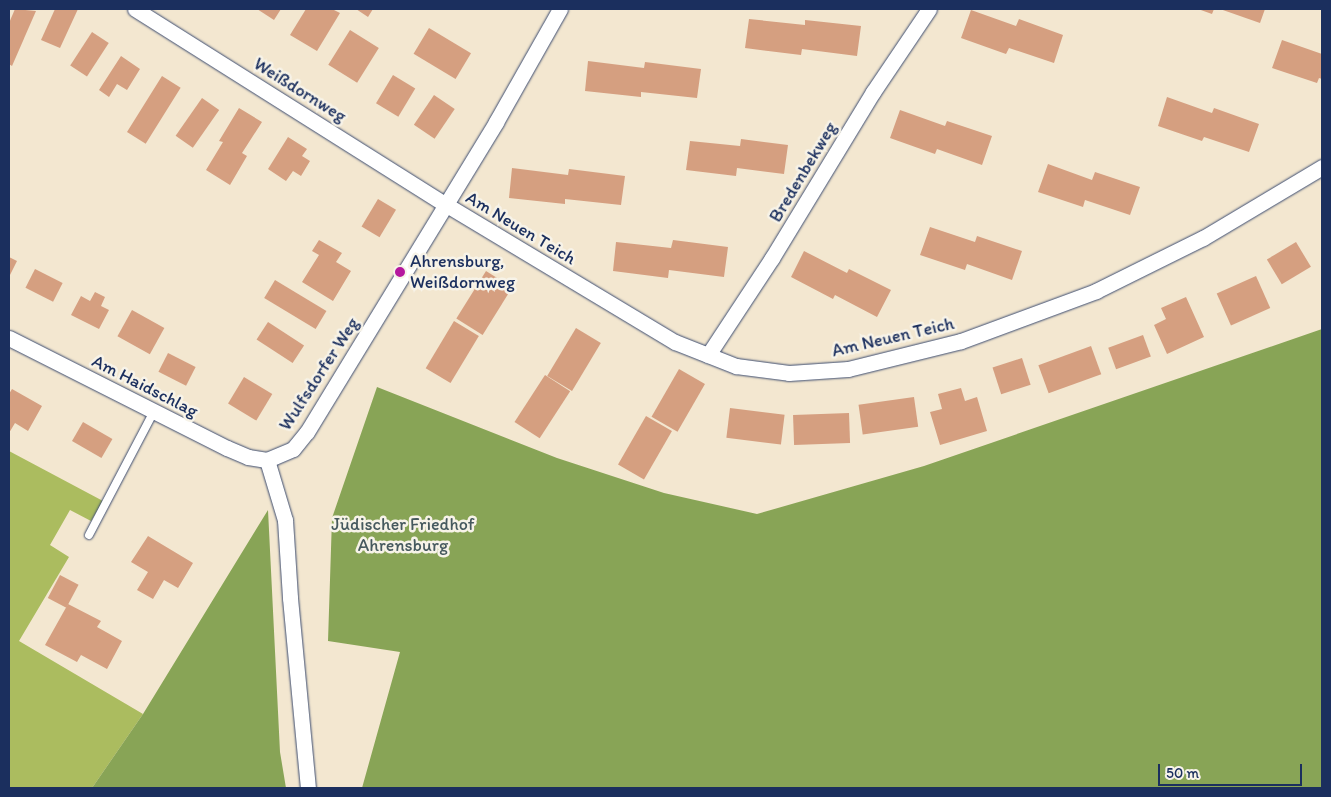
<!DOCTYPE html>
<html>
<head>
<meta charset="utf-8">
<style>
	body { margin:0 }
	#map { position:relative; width:1331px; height:797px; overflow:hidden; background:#f3e7d0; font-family:Itim,sans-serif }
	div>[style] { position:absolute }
	.green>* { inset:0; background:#abbc5f }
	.forest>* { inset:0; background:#88a456 }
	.building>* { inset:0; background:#d59f80; transform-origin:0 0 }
	.roads { filter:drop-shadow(0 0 1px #3b4b6f) drop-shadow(0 0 1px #3b4b6f) }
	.service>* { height:8px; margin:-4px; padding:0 4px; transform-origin:4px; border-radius:4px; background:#fff }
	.minor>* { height:15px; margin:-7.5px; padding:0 7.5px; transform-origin:7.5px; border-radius:7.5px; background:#fff }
	.dots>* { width:14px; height:14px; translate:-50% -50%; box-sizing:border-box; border:2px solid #f7f3e8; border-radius:50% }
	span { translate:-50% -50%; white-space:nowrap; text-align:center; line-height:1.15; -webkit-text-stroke:5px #f7f3e8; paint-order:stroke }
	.street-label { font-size:18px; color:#1b2f5e }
	.poi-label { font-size:18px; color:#1b2f5e }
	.left { translate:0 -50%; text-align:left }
	.park-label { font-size:18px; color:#46595e }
	.frame { position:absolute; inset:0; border:10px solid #1b2f5e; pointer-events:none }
	.scale { position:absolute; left:1158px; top:764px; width:144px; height:22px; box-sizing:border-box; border:2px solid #1b2f5e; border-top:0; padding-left:6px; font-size:15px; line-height:18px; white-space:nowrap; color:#1b2f5e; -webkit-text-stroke:4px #f7f3e8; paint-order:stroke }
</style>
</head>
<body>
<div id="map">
	<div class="green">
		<i style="clip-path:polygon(9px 451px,103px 501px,91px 521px,70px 510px,50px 545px,69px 557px,19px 641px,143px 714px,92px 788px,9px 788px)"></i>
	</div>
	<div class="forest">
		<i style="clip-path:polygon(1322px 329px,1322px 788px,362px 788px,400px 652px,328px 641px,332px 518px,377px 387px,557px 458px,664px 493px,757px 514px,924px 466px)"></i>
		<i style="clip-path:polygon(268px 510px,280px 752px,286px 788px,92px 788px,143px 714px)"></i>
	</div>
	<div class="building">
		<i style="clip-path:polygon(15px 9px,36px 11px,12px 66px,9px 64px,9px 23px)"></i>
		<i style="clip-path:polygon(55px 9px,78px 9px,60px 48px,41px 40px)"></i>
		<i style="clip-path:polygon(257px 9px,281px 9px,274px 20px)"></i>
		<i style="clip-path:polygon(306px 9px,332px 9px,340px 13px,317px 51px,290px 35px)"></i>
		<i style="clip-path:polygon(356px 9px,373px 9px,368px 17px)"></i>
		<i style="clip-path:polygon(1198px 9px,1214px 9px,1212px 14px)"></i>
		<i style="clip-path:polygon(1220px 9px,1265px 9px,1260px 23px)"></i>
		<i style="clip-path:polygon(971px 10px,1016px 26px,1019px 19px,1063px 35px,1054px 63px,1009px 48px,1006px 54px,961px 38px)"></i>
		<i style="clip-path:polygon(749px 19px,805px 25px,805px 20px,861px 26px,857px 56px,802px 49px,801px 55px,745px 48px)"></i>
		<i style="left:429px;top:28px;width:49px;height:30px;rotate:31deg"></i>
		<i style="left:350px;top:30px;width:34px;height:41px;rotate:32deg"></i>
		<i style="left:92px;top:32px;width:20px;height:40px;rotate:33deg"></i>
		<i style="clip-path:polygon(1282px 40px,1322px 54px,1322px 79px,1319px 78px,1317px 83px,1272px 68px)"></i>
		<i style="clip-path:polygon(121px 56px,140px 69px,127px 90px,117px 84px,109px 97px,99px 90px)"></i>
		<i style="clip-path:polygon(588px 61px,644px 68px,645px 62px,701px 69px,697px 98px,641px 92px,641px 97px,585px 91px)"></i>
		<i style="left:393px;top:75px;width:26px;height:33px;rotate:31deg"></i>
		<i style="left:162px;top:76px;width:22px;height:66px;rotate:32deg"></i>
		<i style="left:434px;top:95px;width:25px;height:36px;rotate:34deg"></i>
		<i style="clip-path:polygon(1167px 97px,1212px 113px,1214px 108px,1259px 124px,1249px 152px,1204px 137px,1202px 141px,1158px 126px)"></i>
		<i style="left:202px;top:98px;width:21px;height:46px;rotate:35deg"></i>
		<i style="clip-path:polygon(239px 108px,262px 122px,242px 153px,247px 156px,230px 185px,206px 170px,223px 142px,219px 141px)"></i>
		<i style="clip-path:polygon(900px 110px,945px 126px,947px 121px,992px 136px,982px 165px,937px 149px,935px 154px,890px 138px)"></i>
		<i style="clip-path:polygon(288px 137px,307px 149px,302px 156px,310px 161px,301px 176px,293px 171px,286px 181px,268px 169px)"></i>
		<i style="clip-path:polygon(741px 139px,788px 145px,784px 174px,737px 168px,736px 176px,686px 170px,690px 141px,740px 146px)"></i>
		<i style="clip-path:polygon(1048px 164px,1092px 180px,1095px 172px,1140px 187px,1130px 215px,1085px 200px,1083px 207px,1038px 192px)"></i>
		<i style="clip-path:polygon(512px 168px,568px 175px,569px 169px,625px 176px,621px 205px,565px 199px,565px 204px,509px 198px)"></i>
		<i style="left:378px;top:199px;width:21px;height:32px;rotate:31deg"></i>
		<i style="clip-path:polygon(930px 227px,975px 242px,977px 236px,1022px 251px,1012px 280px,967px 264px,965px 270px,920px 255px)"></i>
		<i style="clip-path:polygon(319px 240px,342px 253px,336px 262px,351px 271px,333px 301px,302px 282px,319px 255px,312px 251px)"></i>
		<i style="clip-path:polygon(673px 240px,728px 247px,724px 277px,669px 270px,668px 278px,613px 271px,616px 242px,671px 248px)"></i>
		<i style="left:1296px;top:242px;width:29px;height:34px;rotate:59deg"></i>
		<i style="clip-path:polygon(804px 251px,847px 273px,849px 269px,891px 290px,877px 317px,835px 295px,833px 299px,791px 277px)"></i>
		<i style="clip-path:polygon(9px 257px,17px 261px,9px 277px)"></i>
		<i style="left:35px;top:269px;width:31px;height:21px;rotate:27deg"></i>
		<i style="left:486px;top:271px;width:31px;height:56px;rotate:32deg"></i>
		<i style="left:1256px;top:276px;width:35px;height:43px;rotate:66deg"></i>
		<i style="left:275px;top:280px;width:60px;height:21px;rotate:31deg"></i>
		<i style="clip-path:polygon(95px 292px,105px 297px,101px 306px,109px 310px,99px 329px,71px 315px,81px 296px,90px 301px)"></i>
		<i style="clip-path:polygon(1186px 297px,1204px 337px,1167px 354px,1154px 325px,1166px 319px,1161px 308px)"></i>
		<i style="left:132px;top:310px;width:37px;height:30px;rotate:29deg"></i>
		<i style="left:454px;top:321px;width:29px;height:55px;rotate:31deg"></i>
		<i style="left:268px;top:322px;width:43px;height:21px;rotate:33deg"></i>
		<i style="left:576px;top:328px;width:29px;height:56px;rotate:31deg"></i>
		<i style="left:1143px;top:335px;width:23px;height:37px;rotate:70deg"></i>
		<i style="left:1091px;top:346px;width:30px;height:56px;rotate:70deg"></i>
		<i style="left:168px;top:353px;width:31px;height:21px;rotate:27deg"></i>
		<i style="left:1022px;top:358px;width:28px;height:31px;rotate:72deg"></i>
		<i style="left:679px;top:369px;width:30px;height:55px;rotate:30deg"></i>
		<i style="left:545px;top:375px;width:30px;height:56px;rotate:33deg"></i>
		<i style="left:244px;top:377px;width:33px;height:31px;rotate:31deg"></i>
		<i style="clip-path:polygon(961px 388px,965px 401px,977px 397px,987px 431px,940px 445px,930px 412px,942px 409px,938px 394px)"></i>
		<i style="clip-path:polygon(12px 389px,42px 406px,28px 431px,15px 423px,9px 433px,9px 394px)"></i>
		<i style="left:914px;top:397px;width:30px;height:56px;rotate:82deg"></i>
		<i style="left:730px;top:408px;width:55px;height:30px;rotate:7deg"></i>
		<i style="left:849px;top:413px;width:30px;height:56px;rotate:88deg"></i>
		<i style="left:646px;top:416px;width:30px;height:56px;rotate:30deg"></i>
		<i style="left:83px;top:422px;width:34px;height:22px;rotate:30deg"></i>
		<i style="clip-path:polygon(148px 536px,193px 563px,178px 588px,164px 580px,153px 599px,137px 590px,148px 572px,131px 562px)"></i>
		<i style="left:60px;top:575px;width:21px;height:26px;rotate:28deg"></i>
		<i style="clip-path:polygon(68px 604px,101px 621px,97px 627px,122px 641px,107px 669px,81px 655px,77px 662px,45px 645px)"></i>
	</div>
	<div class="roads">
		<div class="service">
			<i style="left:89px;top:535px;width:140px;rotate:-62.3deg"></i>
		</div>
		<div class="minor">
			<i style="left:135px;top:9px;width:366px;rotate:32.2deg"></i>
			<i style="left:445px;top:204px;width:268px;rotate:31deg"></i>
			<i style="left:675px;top:342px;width:66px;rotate:21.5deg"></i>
			<i style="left:736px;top:366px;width:53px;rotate:7.5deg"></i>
			<i style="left:789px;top:373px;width:59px;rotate:-3.9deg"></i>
			<i style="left:848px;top:369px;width:116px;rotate:-13.9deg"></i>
			<i style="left:961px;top:341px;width:144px;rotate:-20.3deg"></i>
			<i style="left:1096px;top:291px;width:119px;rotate:-26.4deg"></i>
			<i style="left:1203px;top:238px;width:139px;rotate:-30.8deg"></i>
			<i style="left:9px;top:338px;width:244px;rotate:26.8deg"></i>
			<i style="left:227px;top:448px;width:23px;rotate:23deg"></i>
			<i style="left:248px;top:457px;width:19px;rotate:9deg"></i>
			<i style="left:708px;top:355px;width:116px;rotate:-56.6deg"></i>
			<i style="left:772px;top:258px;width:194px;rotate:-58.7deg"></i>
			<i style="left:873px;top:92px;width:100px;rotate:-56deg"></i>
			<i style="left:267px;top:460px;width:28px;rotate:-23deg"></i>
			<i style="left:293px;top:449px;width:22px;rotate:-51deg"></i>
			<i style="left:307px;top:432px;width:363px;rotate:-58.6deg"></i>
			<i style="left:496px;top:122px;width:130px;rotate:-60.5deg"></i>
			<i style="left:267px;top:460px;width:63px;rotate:73.3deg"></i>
			<i style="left:285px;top:520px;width:78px;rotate:86.3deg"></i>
			<i style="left:290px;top:598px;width:191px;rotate:84.6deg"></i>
		</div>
	</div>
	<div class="dots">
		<i style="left:400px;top:272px;background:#b5179e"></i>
	</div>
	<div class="street-label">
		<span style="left:300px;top:90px;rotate:32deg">Weißdornweg</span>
		<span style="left:803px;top:172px;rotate:-59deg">Bredenbekweg</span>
		<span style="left:521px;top:228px;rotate:31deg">Am Neuen Teich</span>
		<span style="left:893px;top:337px;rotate:-13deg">Am Neuen Teich</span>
		<span style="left:319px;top:374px;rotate:-57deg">Wulfsdorfer Weg</span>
		<span style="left:145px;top:386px;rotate:27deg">Am Haidschlag</span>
	</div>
	<div class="poi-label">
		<span class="left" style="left:410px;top:272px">Ahrensburg,<br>Weißdornweg</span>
	</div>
	<div class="park-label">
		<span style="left:403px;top:535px">Jüdischer Friedhof<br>Ahrensburg</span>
	</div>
	<div class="frame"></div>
	<div class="scale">50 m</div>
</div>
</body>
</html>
